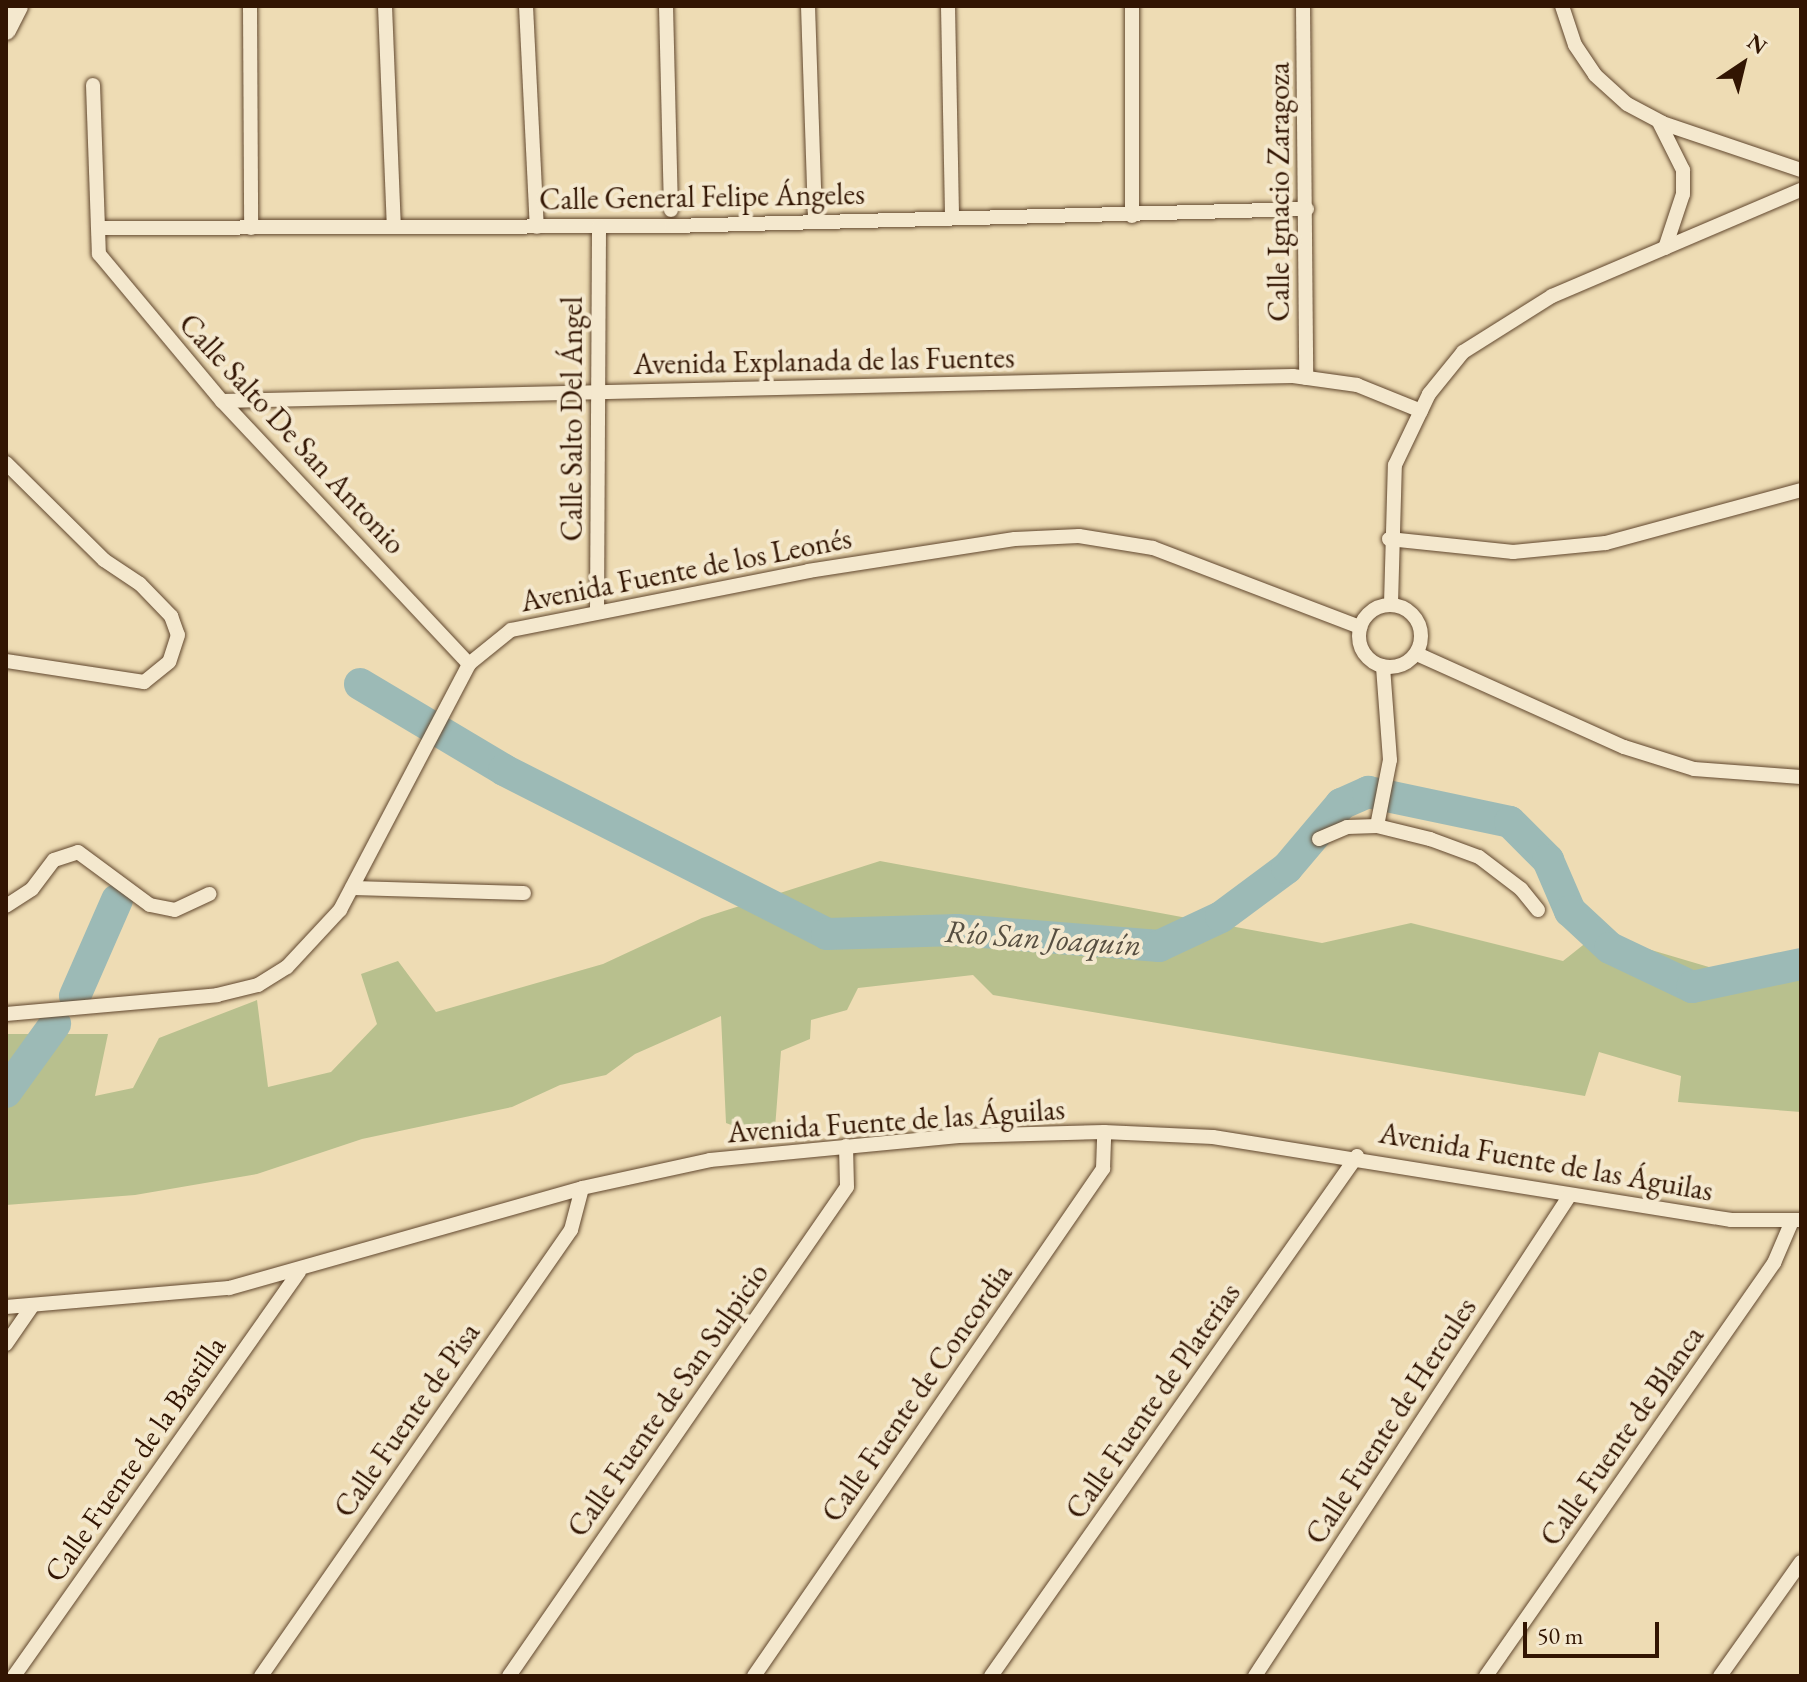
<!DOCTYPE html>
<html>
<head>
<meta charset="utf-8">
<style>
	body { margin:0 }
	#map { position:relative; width:1807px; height:1682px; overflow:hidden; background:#eedcb4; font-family:"EB Garamond",serif }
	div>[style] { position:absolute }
	.green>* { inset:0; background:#b8c08e }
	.river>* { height:32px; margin:-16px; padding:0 16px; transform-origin:16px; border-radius:16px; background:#9cbab6 }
	.roads { filter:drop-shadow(0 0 2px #61472e) drop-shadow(0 0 2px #61472e) }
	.minor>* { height:14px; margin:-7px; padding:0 7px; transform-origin:7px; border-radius:7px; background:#f4e8ce }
	.minor>.ring { margin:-7px; padding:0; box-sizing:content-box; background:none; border:14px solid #f4e8ce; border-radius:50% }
	.secondary>* { height:20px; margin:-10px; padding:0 10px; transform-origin:10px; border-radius:10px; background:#f4e8ce }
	span { translate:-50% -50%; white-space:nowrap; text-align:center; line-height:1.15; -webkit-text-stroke:8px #f4e8ce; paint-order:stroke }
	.street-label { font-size:30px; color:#321502 }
	.water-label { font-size:32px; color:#574f41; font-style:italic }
	.frame { position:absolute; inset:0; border:8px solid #321502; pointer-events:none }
	.north { position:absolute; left:1703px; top:24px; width:80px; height:80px; -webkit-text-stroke:6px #f4e8ce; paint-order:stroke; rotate:35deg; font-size:22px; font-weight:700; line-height:32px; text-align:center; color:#321502 }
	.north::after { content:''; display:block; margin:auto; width:28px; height:36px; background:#321502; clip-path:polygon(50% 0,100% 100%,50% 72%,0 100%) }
	.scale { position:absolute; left:1523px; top:1622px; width:136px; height:36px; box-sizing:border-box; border:4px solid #321502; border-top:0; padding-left:10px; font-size:24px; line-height:28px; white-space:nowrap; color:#321502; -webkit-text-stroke:6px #f4e8ce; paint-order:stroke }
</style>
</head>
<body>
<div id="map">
	<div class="green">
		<i style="clip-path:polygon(880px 861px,1322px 943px,1411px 923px,1563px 961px,1597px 934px,1736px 975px,1801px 961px,1801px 1112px,1678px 1102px,1681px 1076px,1599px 1052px,1585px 1096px,993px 995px,973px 975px,858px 988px,847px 1010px,811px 1020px,810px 1039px,781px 1051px,774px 1141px,726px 1123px,721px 1016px,635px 1054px,606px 1075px,560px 1085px,512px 1107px,362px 1139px,257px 1174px,135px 1195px,6px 1205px,6px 1034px,108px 1034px,95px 1096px,133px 1088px,159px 1038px,257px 1000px,268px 1087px,331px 1072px,377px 1024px,361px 974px,398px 961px,436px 1012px,603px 964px,702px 918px)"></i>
	</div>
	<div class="river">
		<i style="left:360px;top:684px;width:168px;rotate:30.8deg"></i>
		<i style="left:504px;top:770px;width:362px;rotate:26.9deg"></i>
		<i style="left:827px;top:934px;width:130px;rotate:-1.8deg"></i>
		<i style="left:957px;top:930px;width:203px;rotate:4.5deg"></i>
		<i style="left:1159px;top:946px;width:68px;rotate:-25.1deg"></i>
		<i style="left:1221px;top:917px;width:82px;rotate:-36.6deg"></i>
		<i style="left:1287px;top:868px;width:84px;rotate:-49.8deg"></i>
		<i style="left:1341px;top:804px;width:30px;rotate:-24deg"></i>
		<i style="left:1368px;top:792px;width:145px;rotate:11.9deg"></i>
		<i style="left:1510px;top:822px;width:54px;rotate:45deg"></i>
		<i style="left:1548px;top:860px;width:56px;rotate:66.7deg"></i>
		<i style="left:1570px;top:911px;width:54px;rotate:42.8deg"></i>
		<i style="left:1610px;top:948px;width:91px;rotate:25.4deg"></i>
		<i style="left:1692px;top:987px;width:111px;rotate:-11.9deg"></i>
		<i style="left:75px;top:996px;width:105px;rotate:-66.4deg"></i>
		<i style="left:6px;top:1092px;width:84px;rotate:-54.2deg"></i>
	</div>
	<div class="roads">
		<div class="minor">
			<i style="left:250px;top:6px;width:222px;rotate:89.7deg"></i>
			<i style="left:385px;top:6px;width:221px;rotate:87.7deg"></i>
			<i style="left:526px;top:6px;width:221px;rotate:87.2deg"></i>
			<i style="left:666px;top:6px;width:204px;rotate:88.6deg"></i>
			<i style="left:808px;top:6px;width:215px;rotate:88.1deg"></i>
			<i style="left:948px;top:6px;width:212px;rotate:88.9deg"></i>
			<i style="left:1132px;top:6px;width:210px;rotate:90deg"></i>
			<i style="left:1303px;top:6px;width:372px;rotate:89.5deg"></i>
			<i style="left:1562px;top:6px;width:41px;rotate:71.6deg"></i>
			<i style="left:1575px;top:45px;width:36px;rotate:56deg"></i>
			<i style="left:1595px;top:75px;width:43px;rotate:42.2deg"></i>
			<i style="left:1627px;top:104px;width:40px;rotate:28deg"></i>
			<i style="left:1662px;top:123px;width:147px;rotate:18.7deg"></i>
			<i style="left:93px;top:85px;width:169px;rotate:88deg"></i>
			<i style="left:99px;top:254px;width:192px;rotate:50.1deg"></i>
			<i style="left:222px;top:401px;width:361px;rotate:46.8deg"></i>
			<i style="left:1659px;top:122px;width:54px;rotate:63.4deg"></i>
			<i style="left:1683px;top:170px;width:24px;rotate:90deg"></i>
			<i style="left:1683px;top:194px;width:57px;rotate:108.4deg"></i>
			<i style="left:99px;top:228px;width:573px;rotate:-0.2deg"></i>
			<i style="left:672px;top:226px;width:635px;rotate:-1.53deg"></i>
			<i style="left:222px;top:401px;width:1071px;rotate:-1.34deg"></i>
			<i style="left:1293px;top:376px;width:65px;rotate:8deg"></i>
			<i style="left:1357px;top:385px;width:69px;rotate:22.1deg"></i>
			<i style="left:6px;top:463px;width:138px;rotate:44.7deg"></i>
			<i style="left:104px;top:560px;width:43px;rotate:33.7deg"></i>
			<i style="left:140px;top:584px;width:45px;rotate:45.9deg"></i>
			<i style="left:171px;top:616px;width:20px;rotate:70deg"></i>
			<i style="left:178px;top:635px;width:28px;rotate:108deg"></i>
			<i style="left:169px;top:662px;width:32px;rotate:141deg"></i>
			<i style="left:144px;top:682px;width:140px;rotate:-171.3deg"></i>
			<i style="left:1389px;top:539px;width:125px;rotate:6deg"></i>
			<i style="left:1513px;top:552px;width:93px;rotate:-5.5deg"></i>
			<i style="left:1606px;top:543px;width:202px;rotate:-15.2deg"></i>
			<i style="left:1391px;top:604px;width:139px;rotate:-88.4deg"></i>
			<i style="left:1395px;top:465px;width:79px;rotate:-64.4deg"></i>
			<i style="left:1429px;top:394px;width:54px;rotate:-51deg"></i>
			<i style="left:1463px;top:352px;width:105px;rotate:-32.2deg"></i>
			<i style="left:1552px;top:296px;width:271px;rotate:-23.1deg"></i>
			<i class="ring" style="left:1359px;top:605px;width:48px;height:48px"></i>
			<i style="left:597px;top:611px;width:385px;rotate:-89.7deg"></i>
			<i style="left:1417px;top:654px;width:227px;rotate:24.2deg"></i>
			<i style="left:1624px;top:747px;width:73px;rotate:17.4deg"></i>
			<i style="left:1694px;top:769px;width:107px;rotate:4.3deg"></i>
			<i style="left:1377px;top:826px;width:67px;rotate:-78.9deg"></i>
			<i style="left:1390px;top:760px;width:94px;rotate:-94.3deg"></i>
			<i style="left:1319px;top:839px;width:30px;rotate:-23deg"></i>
			<i style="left:1347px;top:827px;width:30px;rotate:-2deg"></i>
			<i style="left:1377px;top:826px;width:55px;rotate:13.8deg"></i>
			<i style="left:1430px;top:839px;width:52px;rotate:20.2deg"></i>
			<i style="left:1479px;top:857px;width:53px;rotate:37.3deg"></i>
			<i style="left:1521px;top:889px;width:27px;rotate:51deg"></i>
			<i style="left:352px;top:888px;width:172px;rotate:1.7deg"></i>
			<i style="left:6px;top:906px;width:31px;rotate:-33deg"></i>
			<i style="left:32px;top:889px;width:36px;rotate:-53deg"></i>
			<i style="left:54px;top:860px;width:25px;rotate:-18deg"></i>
			<i style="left:78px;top:852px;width:89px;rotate:36.4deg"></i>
			<i style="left:150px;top:905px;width:25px;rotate:11deg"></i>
			<i style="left:175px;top:910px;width:38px;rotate:-25deg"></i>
			<i style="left:6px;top:1014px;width:212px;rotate:-5.1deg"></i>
			<i style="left:217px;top:995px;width:42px;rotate:-13.7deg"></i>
			<i style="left:258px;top:985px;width:34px;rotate:-32deg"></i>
			<i style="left:287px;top:967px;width:78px;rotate:-47.1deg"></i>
			<i style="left:340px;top:910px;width:278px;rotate:-62.3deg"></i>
			<i style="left:469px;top:664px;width:54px;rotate:-39deg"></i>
			<i style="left:511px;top:630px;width:303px;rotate:-11.2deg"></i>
			<i style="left:808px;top:571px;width:209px;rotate:-8.8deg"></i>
			<i style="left:1015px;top:539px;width:64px;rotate:-2.7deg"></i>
			<i style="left:1079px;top:536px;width:75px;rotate:9.2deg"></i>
			<i style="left:1153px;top:548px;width:222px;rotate:20.9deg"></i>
			<i style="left:6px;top:1307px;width:224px;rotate:-4.9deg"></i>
			<i style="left:229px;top:1288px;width:367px;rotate:-15.8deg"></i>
			<i style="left:582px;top:1188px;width:131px;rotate:-12.3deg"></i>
			<i style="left:710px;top:1160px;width:250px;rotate:-5.5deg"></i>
			<i style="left:959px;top:1136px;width:145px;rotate:-1.6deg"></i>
			<i style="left:1104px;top:1132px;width:109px;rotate:2.6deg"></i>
			<i style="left:1213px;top:1137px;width:525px;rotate:9.1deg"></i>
			<i style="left:1731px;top:1220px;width:70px"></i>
			<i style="left:6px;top:1344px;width:47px;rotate:-55.3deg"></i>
			<i style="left:14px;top:1676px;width:494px;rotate:-54.8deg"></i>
			<i style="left:261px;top:1676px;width:543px;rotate:-55.2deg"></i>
			<i style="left:571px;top:1230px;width:43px;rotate:-75.3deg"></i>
			<i style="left:509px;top:1676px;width:594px;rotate:-55.35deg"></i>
			<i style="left:847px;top:1187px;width:41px;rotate:-91.4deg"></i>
			<i style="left:754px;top:1676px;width:616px;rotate:-55.46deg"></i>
			<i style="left:1103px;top:1169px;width:37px;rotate:-88deg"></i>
			<i style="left:991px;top:1676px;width:636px;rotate:-54.86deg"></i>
			<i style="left:1255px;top:1676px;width:575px;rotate:-56.78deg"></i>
			<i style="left:1486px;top:1676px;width:504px;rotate:-55.11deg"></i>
			<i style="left:1774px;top:1263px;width:46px;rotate:-66.8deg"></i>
			<i style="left:1720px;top:1676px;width:140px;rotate:-54.6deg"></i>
		</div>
		<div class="secondary">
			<i style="left:6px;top:30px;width:27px;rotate:-63deg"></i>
		</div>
	</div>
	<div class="street-label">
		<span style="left:1279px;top:192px;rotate:-90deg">Calle Ignacio Zaragoza</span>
		<span style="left:702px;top:197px;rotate:-1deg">Calle General Felipe Ángeles</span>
		<span style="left:824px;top:361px;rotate:-1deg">Avenida Explanada de las Fuentes</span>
		<span style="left:572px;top:419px;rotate:-90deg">Calle Salto Del Ángel</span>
		<span style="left:292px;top:434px;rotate:47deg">Calle Salto De San Antonio</span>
		<span style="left:686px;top:570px;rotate:-11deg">Avenida Fuente de los Leonés</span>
		<span style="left:896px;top:1121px;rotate:-4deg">Avenida Fuente de las Águilas</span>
		<span style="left:1546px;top:1162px;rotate:10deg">Avenida Fuente de las Águilas</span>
		<span style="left:917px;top:1393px;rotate:-55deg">Calle Fuente de Concordia</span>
		<span style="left:668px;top:1400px;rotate:-55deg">Calle Fuente de San Sulpicio</span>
		<span style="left:1153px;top:1401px;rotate:-55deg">Calle Fuente de Platerias</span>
		<span style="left:407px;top:1420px;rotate:-55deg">Calle Fuente de Pisa</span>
		<span style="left:1391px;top:1421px;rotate:-57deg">Calle Fuente de Hercules</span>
		<span style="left:1622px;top:1436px;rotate:-55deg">Calle Fuente de Blanca</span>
		<span style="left:135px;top:1459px;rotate:-55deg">Calle Fuente de la Bastilla</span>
	</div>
	<div class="water-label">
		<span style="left:1043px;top:938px;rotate:4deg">Río San Joaquín</span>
	</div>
	<div class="frame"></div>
	<div class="north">N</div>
	<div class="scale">50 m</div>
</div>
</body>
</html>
